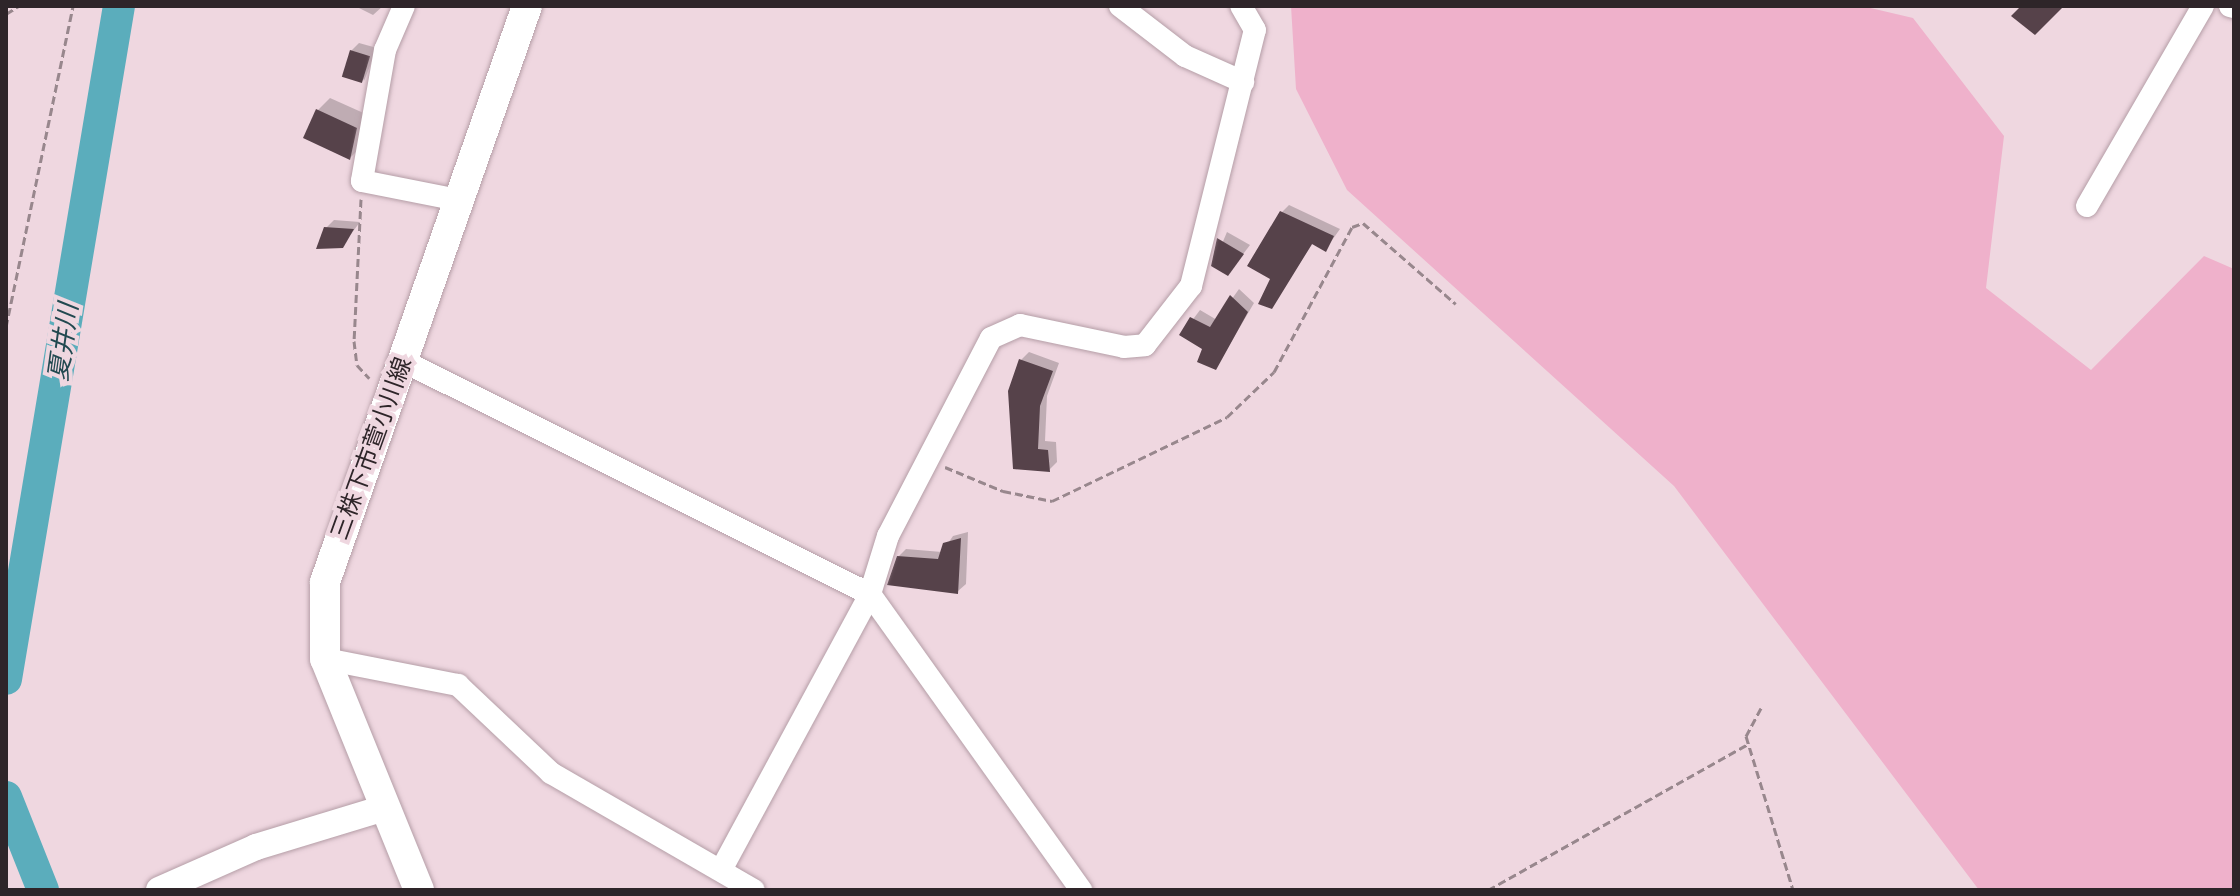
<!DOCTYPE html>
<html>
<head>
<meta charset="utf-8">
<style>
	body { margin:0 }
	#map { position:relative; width:2240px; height:896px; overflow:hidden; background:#efd7e0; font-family:"Exo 2","Noto Sans JP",sans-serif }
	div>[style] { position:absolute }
	.green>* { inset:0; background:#efb1cb }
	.shadow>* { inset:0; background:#0003 }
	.river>* { height:32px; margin:-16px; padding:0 16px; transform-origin:16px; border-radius:16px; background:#5badbc }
	.building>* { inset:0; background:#56424a; transform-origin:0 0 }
	.path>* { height:3px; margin-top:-1.5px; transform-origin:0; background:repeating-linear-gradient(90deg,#98878d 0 8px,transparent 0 12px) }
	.roads { filter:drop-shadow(0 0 2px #b59ea7) drop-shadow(0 0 2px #b59ea7) }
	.minor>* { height:22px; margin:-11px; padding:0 11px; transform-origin:11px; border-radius:11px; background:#fff }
	.tertiary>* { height:26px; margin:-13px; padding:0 13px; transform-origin:13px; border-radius:13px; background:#fff }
	.secondary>* { height:30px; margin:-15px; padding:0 15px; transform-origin:15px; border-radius:15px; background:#fff }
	span { translate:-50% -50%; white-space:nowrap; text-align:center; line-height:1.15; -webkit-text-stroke:8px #efd7e0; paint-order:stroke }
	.street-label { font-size:24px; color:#2e2529 }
	.water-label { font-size:26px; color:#224950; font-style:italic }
	.frame { position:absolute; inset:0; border:8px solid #2e2529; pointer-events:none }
</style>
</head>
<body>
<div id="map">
	<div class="green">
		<i style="clip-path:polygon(1291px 6px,1862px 6px,1913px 18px,2004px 136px,1986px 288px,2091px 370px,2204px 256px,2234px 269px,2234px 890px,1979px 890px,1674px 486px,1347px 190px,1296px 89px)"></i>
	</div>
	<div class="shadow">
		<i style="clip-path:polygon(355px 6px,383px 6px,373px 15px)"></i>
		<i style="clip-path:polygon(359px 43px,377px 48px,364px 81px,351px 51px)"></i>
		<i style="clip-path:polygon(330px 98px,368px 115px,362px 146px,350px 158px,318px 110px)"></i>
		<i style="clip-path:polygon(1289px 205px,1340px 229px,1325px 250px,1313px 243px,1271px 307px,1282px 212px)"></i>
		<i style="clip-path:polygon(334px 220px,360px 222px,342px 246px,326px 228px)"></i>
		<i style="clip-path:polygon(1227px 232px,1250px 245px,1228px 274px,1213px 265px)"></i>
		<i style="clip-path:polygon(1239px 289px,1254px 303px,1216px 368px,1205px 348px,1182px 334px,1200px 310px,1217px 320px)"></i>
		<i style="clip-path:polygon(1029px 352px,1059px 363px,1047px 396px,1045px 441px,1056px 442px,1057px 462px,1049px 470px,1015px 467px,1021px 360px)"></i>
		<i style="clip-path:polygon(968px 532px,966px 584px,958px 591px,898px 557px,906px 549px,942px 552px,953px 536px)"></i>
	</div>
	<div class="river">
		<i style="left:6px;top:679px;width:682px;rotate:-80.47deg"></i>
		<i style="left:6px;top:797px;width:100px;rotate:68.3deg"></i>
	</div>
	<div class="building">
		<i style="clip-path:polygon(2021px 6px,2064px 6px,2035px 35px,2011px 16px)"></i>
		<i style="left:350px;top:50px;width:21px;height:28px;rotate:17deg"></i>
		<i style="clip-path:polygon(316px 109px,357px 128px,350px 160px,303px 138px)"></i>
		<i style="clip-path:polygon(1280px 211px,1334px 236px,1326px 252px,1312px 244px,1272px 309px,1258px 304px,1270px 279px,1247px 266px)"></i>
		<i style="clip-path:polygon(324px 227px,354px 229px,343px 248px,316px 249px)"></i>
		<i style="clip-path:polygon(1217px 238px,1244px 254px,1228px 276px,1211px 266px)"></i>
		<i style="clip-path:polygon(1230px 295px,1248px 312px,1216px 370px,1197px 362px,1202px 349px,1179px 335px,1190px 317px,1210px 327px)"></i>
		<i style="clip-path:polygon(1019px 359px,1053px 371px,1040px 406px,1038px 449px,1048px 450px,1050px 472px,1013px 469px,1008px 391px)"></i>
		<i style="clip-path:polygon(961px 538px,958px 594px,887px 585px,897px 556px,938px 559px,943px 543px)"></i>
	</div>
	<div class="path">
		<i style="left:6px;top:14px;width:15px;rotate:-32deg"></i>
		<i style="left:361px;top:199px;width:142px;rotate:92.8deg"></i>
		<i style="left:354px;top:341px;width:24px;rotate:83deg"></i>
		<i style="left:357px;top:365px;width:18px;rotate:47deg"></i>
		<i style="left:6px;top:327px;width:328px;rotate:-78.2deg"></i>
		<i style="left:945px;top:467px;width:63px;rotate:22.5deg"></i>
		<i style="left:1003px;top:491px;width:50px;rotate:11.5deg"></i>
		<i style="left:1052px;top:501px;width:194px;rotate:-25.6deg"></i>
		<i style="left:1227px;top:417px;width:65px;rotate:-43.8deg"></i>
		<i style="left:1274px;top:372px;width:165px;rotate:-61.7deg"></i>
		<i style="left:1352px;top:227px;width:12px;rotate:-20deg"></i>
		<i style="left:1363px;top:223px;width:123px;rotate:41.1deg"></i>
		<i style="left:1761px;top:708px;width:32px;rotate:118deg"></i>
		<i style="left:1746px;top:736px;width:161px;rotate:73deg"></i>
		<i style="left:1488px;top:890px;width:298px;rotate:-29.3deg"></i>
	</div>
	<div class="roads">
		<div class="minor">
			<i style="left:404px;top:6px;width:48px;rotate:113.4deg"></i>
			<i style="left:385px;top:50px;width:133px;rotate:100deg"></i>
			<i style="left:362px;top:181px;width:98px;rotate:11.2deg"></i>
			<i style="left:1120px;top:6px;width:82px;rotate:37.6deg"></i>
			<i style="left:1185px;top:56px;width:64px;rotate:24.1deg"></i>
			<i style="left:2230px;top:6px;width:4px;rotate:14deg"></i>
			<i style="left:2087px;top:206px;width:231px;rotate:-59.9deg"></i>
			<i style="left:401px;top:360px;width:524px;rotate:26.52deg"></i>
			<i style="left:870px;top:594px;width:364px;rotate:54.5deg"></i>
			<i style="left:325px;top:659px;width:136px;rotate:11.1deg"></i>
			<i style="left:458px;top:685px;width:128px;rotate:43.4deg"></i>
			<i style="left:551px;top:773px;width:234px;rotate:30deg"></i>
			<i style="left:721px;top:870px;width:314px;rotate:-61.6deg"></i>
			<i style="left:870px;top:594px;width:61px;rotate:-72.8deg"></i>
			<i style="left:888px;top:536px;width:223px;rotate:-62.5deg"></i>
			<i style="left:991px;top:338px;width:32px;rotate:-24deg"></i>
			<i style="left:1020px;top:325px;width:106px;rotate:11.9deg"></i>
			<i style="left:1124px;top:347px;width:21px;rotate:-5deg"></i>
			<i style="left:1145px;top:345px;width:75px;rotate:-52.1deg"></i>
			<i style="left:1191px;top:286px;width:264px;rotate:-76deg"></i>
			<i style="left:1255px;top:30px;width:28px;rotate:-120deg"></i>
		</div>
		<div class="tertiary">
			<i style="left:159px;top:890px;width:106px;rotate:-23.9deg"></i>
			<i style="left:256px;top:847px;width:134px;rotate:-16.9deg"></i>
		</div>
		<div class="secondary">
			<i style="left:419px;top:890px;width:249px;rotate:-112.1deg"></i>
			<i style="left:325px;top:659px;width:77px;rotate:-90deg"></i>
			<i style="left:325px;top:582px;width:610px;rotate:-70.67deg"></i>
		</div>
	</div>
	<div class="street-label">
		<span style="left:370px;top:448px;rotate:-70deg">三株下市萱小川線</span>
	</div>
	<div class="water-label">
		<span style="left:62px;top:342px;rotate:-82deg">夏井川</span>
	</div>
	<div class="frame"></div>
</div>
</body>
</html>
